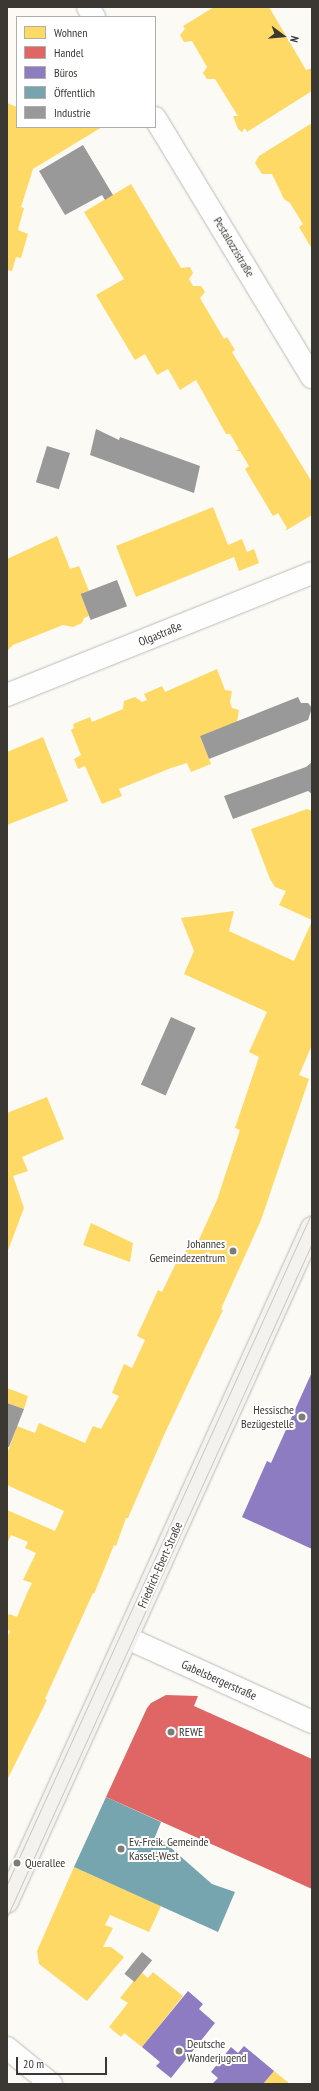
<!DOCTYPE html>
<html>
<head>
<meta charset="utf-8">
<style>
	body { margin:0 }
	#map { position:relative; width:319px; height:2091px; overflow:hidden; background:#fbfaf5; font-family:"PT Sans Narrow",sans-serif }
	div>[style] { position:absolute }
	.homes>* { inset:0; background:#ffd966 }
	.shops>* { inset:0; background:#e06666 }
	.offices>* { inset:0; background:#8e7cc3 }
	.public>* { inset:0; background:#76a5af }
	.industry>* { inset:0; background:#999; transform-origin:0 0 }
	.roads { filter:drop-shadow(0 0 1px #bcbbb6) drop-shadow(0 0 1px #bcbbb6) }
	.minor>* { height:22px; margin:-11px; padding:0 11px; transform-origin:11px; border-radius:11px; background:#fefefe }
	.tertiary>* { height:22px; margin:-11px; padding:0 11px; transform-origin:11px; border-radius:11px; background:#fefefe }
	.secondary>* { height:22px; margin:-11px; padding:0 11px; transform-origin:11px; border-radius:11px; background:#f3f2ee }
	.tram>* { height:1px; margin:-0.5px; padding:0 0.5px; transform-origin:0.5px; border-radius:0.5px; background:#c8c8c6 }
	.dots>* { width:11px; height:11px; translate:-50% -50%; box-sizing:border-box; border:2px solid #fff; border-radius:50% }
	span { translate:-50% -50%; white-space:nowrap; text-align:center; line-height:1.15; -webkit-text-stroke:4px #fff; paint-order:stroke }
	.street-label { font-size:12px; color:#3b3833 }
	.poi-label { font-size:12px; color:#3b3833 }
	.right { translate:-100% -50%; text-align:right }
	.left { translate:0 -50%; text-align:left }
	.frame { position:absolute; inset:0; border:8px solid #3b3833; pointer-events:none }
	.legend { position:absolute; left:16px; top:16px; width:140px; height:112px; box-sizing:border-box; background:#fff; border:1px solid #b1afad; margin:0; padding:5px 7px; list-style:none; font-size:12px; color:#3b3833 }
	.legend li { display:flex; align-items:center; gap:8px; height:20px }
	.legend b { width:20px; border:1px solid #b1afad }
	.north { position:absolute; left:263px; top:16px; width:40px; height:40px; -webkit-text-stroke:3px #fff; paint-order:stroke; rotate:106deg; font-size:11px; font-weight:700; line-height:16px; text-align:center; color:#3b3833 }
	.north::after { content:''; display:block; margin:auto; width:14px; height:18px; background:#3b3833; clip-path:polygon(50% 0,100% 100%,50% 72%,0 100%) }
	.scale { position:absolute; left:16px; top:2057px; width:91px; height:18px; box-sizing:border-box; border:2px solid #3b3833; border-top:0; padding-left:5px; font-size:12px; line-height:14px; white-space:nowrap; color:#3b3833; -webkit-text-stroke:3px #fff; paint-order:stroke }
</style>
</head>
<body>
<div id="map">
	<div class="homes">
		<i style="clip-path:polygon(214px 7px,269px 7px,306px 70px,312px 68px,312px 91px,247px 132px,245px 128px,242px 132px,238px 129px,233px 116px,238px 116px,215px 79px,207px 79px,203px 73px,207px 67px,192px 41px,184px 42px,180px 35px,185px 29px,183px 26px)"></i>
		<i style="clip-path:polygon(7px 103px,17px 107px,17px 127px,102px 127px,33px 169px,21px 207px,24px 208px,18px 230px,28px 234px,21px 258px,16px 257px,12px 271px,7px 270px)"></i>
		<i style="clip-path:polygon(312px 123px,312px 249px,299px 227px,303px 224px,290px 203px,284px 199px,272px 174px,262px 174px,255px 163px,259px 156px)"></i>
		<i style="clip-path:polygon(131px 184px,181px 268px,190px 267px,193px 273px,189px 279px,193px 286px,201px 286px,205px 292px,200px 298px,210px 315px,224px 339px,227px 337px,235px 350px,232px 352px,312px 482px,312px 515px,285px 531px,287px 528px,278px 513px,273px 516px,245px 469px,249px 466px,240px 451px,236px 451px,239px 449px,230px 434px,226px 434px,196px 380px,180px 390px,168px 369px,157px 375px,145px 354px,135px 360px,96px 295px,124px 279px,84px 212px)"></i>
		<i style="clip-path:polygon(213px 507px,228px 545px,242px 539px,247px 552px,254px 549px,259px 563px,239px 571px,234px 557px,136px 597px,116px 546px)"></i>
		<i style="clip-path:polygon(57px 536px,70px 569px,79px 566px,89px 591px,81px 595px,89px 616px,84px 618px,82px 623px,73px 627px,63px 625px,13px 645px,7px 651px,7px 559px)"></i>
		<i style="clip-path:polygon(217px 669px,225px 690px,232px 691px,230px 702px,232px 708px,239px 710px,237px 722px,200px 736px,211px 764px,191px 772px,187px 763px,171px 768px,119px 789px,122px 796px,102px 804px,85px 766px,78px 769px,74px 759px,81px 755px,71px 730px,74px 728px,73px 724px,90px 717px,92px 722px,123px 709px,124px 701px,135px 697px,142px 702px,147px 700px,144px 694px,162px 686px,165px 692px)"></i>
		<i style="clip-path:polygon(43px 737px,68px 801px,7px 825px,7px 752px)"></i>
		<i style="clip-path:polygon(307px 809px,312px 811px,312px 920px,279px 905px,286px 891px,275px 887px,270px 879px,251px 829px)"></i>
		<i style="clip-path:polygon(234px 911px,229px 931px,294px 961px,312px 921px,312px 1045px,299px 1075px,309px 1079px,261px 1220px,221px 1309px,223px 1310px,164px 1435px,128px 1518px,126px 1518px,116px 1546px,114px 1545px,94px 1594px,93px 1593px,45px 1699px,47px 1700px,7px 1780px,7px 1638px,10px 1631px,7px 1630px,7px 1617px,9px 1614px,17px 1617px,28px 1591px,32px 1583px,23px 1580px,36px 1553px,25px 1548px,28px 1542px,11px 1535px,7px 1544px,7px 1510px,55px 1531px,64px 1511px,7px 1485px,7px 1454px,17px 1426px,35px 1433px,39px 1423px,85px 1443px,93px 1426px,101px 1429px,119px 1396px,112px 1393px,124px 1364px,132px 1368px,145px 1340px,137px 1336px,158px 1290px,162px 1292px,177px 1261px,180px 1263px,190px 1243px,196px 1246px,217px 1200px,240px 1130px,235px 1128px,259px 1057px,249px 1052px,267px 1012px,184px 974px,194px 951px,181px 918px)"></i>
		<i style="clip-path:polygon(47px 1097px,64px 1139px,22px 1157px,28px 1171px,13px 1176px,24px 1208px,7px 1253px,7px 1113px)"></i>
		<i style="clip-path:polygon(91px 1223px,133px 1243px,130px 1262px,83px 1245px)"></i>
		<i style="clip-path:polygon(7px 1388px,28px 1396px,24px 1409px,7px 1403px)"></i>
		<i style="clip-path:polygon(74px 1867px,161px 1906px,149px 1932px,110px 1915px,105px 1925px,113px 1928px,103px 1947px,111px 1947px,124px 1957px,87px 2001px,39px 1964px,37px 1951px)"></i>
		<i style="clip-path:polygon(141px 1972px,148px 1978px,153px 1972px,183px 1996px,142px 2047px,124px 2033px,121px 2037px,109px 2027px,128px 2003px,120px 1998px)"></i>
		<i style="clip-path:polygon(274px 2071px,290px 2084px,263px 2084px)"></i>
	</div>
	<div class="shops">
		<i style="clip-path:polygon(166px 1695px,198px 1696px,194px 1706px,312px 1759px,312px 1889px,106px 1797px,147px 1708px,151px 1703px)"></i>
	</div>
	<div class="offices">
		<i style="clip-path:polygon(312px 1372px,312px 1549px,242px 1517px,267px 1461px,271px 1463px)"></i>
		<i style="clip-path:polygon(188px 1991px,203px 2004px,199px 2009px,215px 2023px,171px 2078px,156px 2066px,160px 2062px,142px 2047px)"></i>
		<i style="clip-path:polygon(244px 2046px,274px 2071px,263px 2084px,212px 2084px,218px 2078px,211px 2072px,231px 2047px,238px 2053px)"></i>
	</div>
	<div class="public">
		<i style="clip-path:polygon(106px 1797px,161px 1822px,155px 1837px,163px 1841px,212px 1884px,235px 1892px,218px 1932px,74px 1867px)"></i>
	</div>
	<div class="industry">
		<i style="clip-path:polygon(83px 145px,113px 195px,105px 200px,102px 195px,65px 215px,39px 171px)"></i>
		<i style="clip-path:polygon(96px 429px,119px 440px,120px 437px,200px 466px,194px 493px,90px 455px)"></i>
		<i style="left:47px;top:446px;width:24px;height:38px;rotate:17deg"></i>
		<i style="left:117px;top:580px;width:28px;height:39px;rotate:69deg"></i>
		<i style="clip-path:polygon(298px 697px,301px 703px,308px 703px,312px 708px,308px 720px,209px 759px,200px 736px)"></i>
		<i style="clip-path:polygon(312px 762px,312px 794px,308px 791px,233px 819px,224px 796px,306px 767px)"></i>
		<i style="left:171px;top:1017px;width:27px;height:74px;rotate:24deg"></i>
		<i style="clip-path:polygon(7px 1403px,24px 1409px,9px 1447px,7px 1447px)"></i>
		<i style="left:142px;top:1952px;width:13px;height:28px;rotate:39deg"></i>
	</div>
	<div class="roads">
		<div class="minor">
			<i style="left:88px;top:7px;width:12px;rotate:59deg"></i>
			<i style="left:155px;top:118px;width:303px;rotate:58.8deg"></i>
			<i style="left:7px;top:695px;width:328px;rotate:-21.8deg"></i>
			<i style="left:127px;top:1638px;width:203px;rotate:24.4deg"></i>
		</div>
		<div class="tertiary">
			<i style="left:7px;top:2048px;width:57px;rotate:39.3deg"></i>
		</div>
		<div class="secondary">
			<i style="left:7px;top:1902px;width:740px;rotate:-65.65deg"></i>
		</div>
	</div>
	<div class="tram">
		<i style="left:7px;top:1884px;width:738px;rotate:-65.59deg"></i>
		<i style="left:7px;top:1917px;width:740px;rotate:-65.65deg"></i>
	</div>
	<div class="dots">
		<i style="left:233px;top:1251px;background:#7e7c77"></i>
		<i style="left:302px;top:1417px;background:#7e7c77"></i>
		<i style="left:171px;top:1732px;background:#7e7c77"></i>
		<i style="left:121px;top:1849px;background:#7e7c77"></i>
		<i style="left:17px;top:1863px;background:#7e7c77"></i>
		<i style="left:179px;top:2051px;background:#7e7c77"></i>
	</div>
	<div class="street-label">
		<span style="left:234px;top:247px;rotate:59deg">Pestalozzistraße</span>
		<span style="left:160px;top:634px;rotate:-22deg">Olgastraße</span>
		<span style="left:160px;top:1565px;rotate:-66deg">Friedrich-Ebert-Straße</span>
		<span style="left:219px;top:1680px;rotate:24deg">Gabelsbergerstraße</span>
	</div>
	<div class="poi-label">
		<span class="right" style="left:225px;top:1251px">Johannes<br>Gemeindezentrum</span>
		<span class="right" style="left:294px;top:1417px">Hessische<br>Bezügestelle</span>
		<span class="left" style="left:179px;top:1732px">REWE</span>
		<span class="left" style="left:129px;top:1849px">Ev.-Freik. Gemeinde<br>Kassel-West</span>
		<span class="left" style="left:25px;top:1863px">Querallee</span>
		<span class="left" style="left:187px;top:2051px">Deutsche<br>Wanderjugend</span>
	</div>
	<div class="frame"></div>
	<ul class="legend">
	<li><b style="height:11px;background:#ffd966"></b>Wohnen</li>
	<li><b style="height:11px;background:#e06666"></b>Handel</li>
	<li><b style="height:11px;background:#8e7cc3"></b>Büros</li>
	<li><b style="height:11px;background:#76a5af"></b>Öffentlich</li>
	<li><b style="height:11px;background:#999"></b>Industrie</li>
	</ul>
	<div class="north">N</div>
	<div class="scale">20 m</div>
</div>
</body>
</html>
